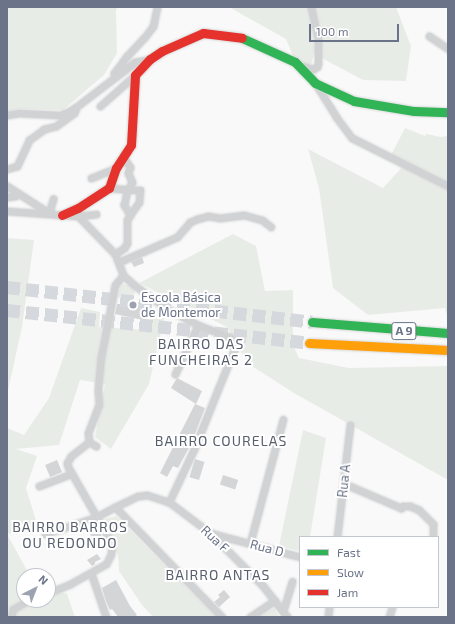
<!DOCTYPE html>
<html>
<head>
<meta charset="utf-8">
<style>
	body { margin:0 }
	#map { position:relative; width:455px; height:624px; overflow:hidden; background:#f9f9f9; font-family:"Exo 2",sans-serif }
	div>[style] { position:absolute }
	.green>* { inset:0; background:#e8ece7 }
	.building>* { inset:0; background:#d4d5d6; transform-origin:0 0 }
	.highway-tunnel>* { height:13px; margin-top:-6.5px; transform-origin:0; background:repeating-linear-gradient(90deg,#d5d8dd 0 13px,transparent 0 19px) }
	.roads { filter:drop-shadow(0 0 1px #d6d7d8) drop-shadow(0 0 1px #d6d7d8) }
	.street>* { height:7px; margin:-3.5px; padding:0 3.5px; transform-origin:3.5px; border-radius:3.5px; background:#d1d2d4 }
	.fast>* { height:9px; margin:-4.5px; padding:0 4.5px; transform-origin:4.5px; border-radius:4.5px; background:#30b455 }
	.slow>* { height:9px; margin:-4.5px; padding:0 4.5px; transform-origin:4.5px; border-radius:4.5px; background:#ff9f0a }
	.jam>* { height:9px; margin:-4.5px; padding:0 4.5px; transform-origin:4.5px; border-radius:4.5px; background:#e5322d }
	.dots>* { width:11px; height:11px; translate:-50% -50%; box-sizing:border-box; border:2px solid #fff; border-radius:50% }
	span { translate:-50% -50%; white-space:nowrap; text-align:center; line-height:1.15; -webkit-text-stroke:4px #fff; paint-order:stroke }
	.shield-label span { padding:1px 3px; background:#fff; border:1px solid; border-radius:3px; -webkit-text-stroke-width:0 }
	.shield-label { font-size:12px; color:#6a7388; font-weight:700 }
	.poi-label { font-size:13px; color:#6a7388 }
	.left { translate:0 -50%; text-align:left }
	.street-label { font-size:13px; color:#6a7388 }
	.neighbourhood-label { font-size:14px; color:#575e6d; letter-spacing:1px }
	.frame { position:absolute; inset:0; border:8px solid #6a7388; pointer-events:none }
	.legend { position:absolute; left:299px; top:536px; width:140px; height:72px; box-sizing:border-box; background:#fff; border:1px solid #c3c7cf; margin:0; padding:5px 7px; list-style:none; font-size:12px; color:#6a7388 }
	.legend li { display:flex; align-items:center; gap:8px; height:20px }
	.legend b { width:20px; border:1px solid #c3c7cf }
	.north { position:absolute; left:16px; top:568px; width:40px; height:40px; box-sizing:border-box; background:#fff; border:1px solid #c3c7cf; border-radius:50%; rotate:42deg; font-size:11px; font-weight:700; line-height:16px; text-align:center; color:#6a7388 }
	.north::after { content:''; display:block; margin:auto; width:14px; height:18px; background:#9ca2b0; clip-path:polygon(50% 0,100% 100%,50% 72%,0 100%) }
	.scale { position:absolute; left:309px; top:24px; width:90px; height:18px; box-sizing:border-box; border:2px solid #6a7388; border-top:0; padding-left:5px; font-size:12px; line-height:14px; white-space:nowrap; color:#6a7388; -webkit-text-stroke:3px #fff; paint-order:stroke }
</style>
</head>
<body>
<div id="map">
	<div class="green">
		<i style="clip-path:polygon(7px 7px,118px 7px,116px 10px,117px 53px,104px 75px,63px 110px,21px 109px,7px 112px)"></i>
		<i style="clip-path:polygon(229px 7px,396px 7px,411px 46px,406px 81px,363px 80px,314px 54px,310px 67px,293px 56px,286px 39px)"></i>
		<i style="clip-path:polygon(405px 128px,425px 136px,426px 134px,441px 137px,448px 136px,448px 320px,445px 308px,368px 315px,333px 288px,319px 188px,308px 149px,383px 188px,406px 163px,391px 155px)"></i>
		<i style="clip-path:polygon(233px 234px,256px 246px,265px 291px,293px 290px,293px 345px,299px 358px,349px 368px,448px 366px,448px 480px,294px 393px,247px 363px,227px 327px,139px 283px)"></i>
		<i style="clip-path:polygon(7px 238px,34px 240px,22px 327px,7px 395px)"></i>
		<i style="clip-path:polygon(123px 284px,129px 285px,135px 291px,133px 300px,118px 297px,120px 287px)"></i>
		<i style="clip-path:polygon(81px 308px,100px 312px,99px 327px,149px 330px,153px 309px,165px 315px,149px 384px,111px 449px,95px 437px,105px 384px,80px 380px,59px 445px,16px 449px,37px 456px,26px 488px,38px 527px,7px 534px,30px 576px,24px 576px,24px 600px,48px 600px,48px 589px,67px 594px,75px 617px,7px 617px,7px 428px,24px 435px,49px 398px)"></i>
		<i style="clip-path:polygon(303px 430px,326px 438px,310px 537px,300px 537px,300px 551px,279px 546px)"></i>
		<i style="clip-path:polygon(116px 516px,216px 617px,153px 617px,142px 605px,119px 571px,118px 556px,105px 519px)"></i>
		<i style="clip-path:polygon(274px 608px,279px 617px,258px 617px)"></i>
	</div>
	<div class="building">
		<i style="clip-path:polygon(142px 257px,144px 263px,134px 267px,131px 262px)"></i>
		<i style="clip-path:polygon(122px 299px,128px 300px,127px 305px,136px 307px,137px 302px,144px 303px,142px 308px,145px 309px,143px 320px,115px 314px,117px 304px,121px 304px)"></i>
		<i style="clip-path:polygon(177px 378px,202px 391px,196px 404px,171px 388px)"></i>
		<i style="clip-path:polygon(195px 404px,205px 408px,191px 444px,178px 468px,173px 466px,167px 477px,160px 473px)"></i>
		<i style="left:195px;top:459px;width:10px;height:19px;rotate:17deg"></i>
		<i style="left:57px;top:460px;width:13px;height:13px;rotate:67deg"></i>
		<i style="left:223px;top:475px;width:16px;height:10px;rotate:18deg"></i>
		<i style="left:97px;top:528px;width:10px;height:9px;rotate:61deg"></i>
		<i style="clip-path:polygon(97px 554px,101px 559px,95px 562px,95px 564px,92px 566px,87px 560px)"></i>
		<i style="clip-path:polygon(116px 580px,130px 606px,137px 615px,134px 617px,118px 617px,112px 609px,110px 610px,106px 601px,102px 588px)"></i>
		<i style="clip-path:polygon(224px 590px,230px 597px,219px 607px,214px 602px,220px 597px,218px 595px)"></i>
	</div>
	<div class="highway-tunnel">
		<i style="left:7px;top:287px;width:307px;rotate:6.5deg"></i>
		<i style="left:7px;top:310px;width:304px;rotate:6.2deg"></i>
	</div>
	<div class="roads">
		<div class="street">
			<i style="left:429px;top:36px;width:23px;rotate:34deg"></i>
			<i style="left:299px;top:65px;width:15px;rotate:16deg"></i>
			<i style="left:313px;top:69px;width:4px;rotate:-27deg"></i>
			<i style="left:317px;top:67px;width:4px;rotate:-76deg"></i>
			<i style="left:318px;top:63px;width:25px;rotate:-90deg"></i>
			<i style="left:318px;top:38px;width:32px;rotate:-103deg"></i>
			<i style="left:114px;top:76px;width:3px;rotate:-90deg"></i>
			<i style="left:114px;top:73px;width:20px;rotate:-53deg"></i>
			<i style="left:126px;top:57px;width:26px;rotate:-47deg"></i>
			<i style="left:144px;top:38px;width:15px;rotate:-53deg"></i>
			<i style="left:153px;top:26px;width:19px;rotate:-78deg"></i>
			<i style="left:315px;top:83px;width:40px;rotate:58deg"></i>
			<i style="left:336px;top:117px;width:26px;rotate:53deg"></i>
			<i style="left:352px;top:138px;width:107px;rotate:26.6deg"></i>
			<i style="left:100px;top:106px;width:47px;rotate:-41.5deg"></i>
			<i style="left:7px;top:115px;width:12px;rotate:-9deg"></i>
			<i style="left:19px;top:113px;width:41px;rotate:2.8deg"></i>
			<i style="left:60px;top:115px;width:9px;rotate:-21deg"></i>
			<i style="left:68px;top:112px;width:9px;rotate:-32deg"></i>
			<i style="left:76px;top:107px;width:74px;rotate:-37.3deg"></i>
			<i style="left:135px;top:62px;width:15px;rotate:-11deg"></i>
			<i style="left:7px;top:169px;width:10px;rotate:-17deg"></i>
			<i style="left:17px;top:166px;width:29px;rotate:-65deg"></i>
			<i style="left:29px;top:140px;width:19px;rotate:-36deg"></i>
			<i style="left:44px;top:129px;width:12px;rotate:-14deg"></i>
			<i style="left:56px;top:126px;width:22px;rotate:-36deg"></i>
			<i style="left:74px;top:113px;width:5px;rotate:-68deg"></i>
			<i style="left:91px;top:178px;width:27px;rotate:-22deg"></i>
			<i style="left:7px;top:186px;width:50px;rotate:32.7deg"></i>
			<i style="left:109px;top:188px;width:31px;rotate:4deg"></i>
			<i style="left:140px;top:190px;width:12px;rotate:95deg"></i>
			<i style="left:139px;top:202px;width:16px;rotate:125deg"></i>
			<i style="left:7px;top:197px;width:8px;rotate:-7deg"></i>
			<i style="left:15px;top:196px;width:3px;rotate:-72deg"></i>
			<i style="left:7px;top:211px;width:71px;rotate:4deg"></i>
			<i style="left:78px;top:216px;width:18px;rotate:-6deg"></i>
			<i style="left:49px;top:213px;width:15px;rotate:-74deg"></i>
			<i style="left:79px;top:213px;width:3px;rotate:108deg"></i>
			<i style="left:78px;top:216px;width:53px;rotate:45.8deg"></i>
			<i style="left:115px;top:254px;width:22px;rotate:69deg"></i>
			<i style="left:115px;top:254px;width:11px;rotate:-34deg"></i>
			<i style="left:124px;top:248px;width:6px;rotate:-59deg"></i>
			<i style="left:127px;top:243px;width:23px;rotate:-90deg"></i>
			<i style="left:127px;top:220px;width:6px;rotate:-59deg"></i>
			<i style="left:130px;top:215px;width:12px;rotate:-121deg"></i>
			<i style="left:124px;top:205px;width:14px;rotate:-78deg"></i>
			<i style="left:127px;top:191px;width:10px;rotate:-61deg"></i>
			<i style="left:132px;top:182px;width:10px;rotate:-114deg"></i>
			<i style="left:128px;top:173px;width:6px;rotate:-72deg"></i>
			<i style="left:130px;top:167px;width:12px;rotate:-125deg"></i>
			<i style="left:119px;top:262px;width:63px;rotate:-23.3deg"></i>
			<i style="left:177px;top:237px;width:20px;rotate:-49deg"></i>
			<i style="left:190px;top:222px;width:8px;rotate:-23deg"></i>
			<i style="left:197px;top:219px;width:11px;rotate:-15deg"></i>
			<i style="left:208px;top:216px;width:12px;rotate:9deg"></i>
			<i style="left:220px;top:218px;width:24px;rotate:-7deg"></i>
			<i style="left:244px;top:215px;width:19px;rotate:16deg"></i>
			<i style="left:262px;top:220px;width:11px;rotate:38deg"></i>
			<i style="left:123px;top:275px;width:15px;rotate:42deg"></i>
			<i style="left:134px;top:285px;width:37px;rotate:36deg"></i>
			<i style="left:164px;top:307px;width:38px;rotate:28deg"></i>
			<i style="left:198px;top:325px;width:34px;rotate:21deg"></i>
			<i style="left:230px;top:337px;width:5px;rotate:53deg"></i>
			<i style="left:233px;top:341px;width:9px;rotate:84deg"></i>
			<i style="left:234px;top:350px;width:42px;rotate:112.3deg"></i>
			<i style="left:218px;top:389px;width:65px;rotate:111.8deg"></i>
			<i style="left:194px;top:449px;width:59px;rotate:115.3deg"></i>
			<i style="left:175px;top:374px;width:54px;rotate:-64.9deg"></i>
			<i style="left:96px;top:446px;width:8px;rotate:-150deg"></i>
			<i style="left:89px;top:442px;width:9px;rotate:-96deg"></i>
			<i style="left:88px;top:433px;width:30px;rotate:-69deg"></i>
			<i style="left:99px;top:405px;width:16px;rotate:-94deg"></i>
			<i style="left:98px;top:389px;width:32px;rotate:-85deg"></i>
			<i style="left:101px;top:357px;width:73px;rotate:-79deg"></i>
			<i style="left:115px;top:285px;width:13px;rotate:-51deg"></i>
			<i style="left:345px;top:484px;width:61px;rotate:23.2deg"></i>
			<i style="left:401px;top:508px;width:3px;rotate:-45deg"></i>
			<i style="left:403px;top:506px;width:7px"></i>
			<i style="left:410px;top:506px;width:10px;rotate:24deg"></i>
			<i style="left:419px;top:510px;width:20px;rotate:45deg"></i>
			<i style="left:433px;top:524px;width:13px;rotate:90deg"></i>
			<i style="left:39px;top:486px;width:33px;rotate:-21deg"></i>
			<i style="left:115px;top:507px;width:25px;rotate:-26deg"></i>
			<i style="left:138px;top:496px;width:9px;rotate:-6deg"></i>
			<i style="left:147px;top:495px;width:23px;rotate:18deg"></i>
			<i style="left:169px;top:502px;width:51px;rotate:37.1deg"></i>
			<i style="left:210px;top:533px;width:75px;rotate:45deg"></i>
			<i style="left:263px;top:586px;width:39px;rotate:52deg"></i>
			<i style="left:210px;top:533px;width:93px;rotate:14.9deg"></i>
			<i style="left:45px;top:534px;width:54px;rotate:-18.4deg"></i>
			<i style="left:96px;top:517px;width:21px;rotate:-28deg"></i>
			<i style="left:115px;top:507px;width:153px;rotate:45.8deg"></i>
			<i style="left:337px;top:537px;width:113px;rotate:-83.4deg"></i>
			<i style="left:250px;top:543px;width:128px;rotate:-75.1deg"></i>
			<i style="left:91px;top:573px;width:46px;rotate:71.2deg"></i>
			<i style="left:48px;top:593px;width:24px;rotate:-22deg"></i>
			<i style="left:70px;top:584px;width:41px;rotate:-29.1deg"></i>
			<i style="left:106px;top:564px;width:11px;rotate:-63deg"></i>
			<i style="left:111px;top:554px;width:10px;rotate:-84deg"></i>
			<i style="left:112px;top:544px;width:89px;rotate:-119.7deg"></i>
			<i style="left:68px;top:467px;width:4px;rotate:-104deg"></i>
			<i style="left:67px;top:463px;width:8px;rotate:-60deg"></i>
			<i style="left:71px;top:456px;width:23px;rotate:-38deg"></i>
			<i style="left:283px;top:611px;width:31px;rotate:-73deg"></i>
			<i style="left:11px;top:617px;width:8px;rotate:-76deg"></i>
			<i style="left:13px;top:609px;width:18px;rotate:-29deg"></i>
			<i style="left:250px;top:617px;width:30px;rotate:-34deg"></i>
			<i style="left:328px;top:617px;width:10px;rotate:-84deg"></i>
			<i style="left:389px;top:617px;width:10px;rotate:-73deg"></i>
		</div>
		<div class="fast">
			<i style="left:242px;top:38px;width:58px;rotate:24.4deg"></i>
			<i style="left:295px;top:62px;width:29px;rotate:46deg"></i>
			<i style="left:315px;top:83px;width:43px;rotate:24.8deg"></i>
			<i style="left:354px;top:101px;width:61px;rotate:9.5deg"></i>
			<i style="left:414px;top:111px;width:34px;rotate:2deg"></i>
			<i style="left:312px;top:322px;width:136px;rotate:4.6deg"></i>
		</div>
		<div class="slow">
			<i style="left:309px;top:343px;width:139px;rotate:2.9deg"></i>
		</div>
		<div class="jam">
			<i style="left:62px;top:215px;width:17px;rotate:-24deg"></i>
			<i style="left:78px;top:208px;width:37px;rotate:-33deg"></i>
			<i style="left:109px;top:188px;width:21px;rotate:-71deg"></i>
			<i style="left:116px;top:168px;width:27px;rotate:-57deg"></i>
			<i style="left:131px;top:145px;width:70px;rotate:-86.7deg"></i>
			<i style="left:135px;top:75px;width:22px;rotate:-47deg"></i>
			<i style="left:150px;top:59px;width:14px;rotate:-34deg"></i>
			<i style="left:162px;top:51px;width:45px;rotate:-23.7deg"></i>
			<i style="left:203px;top:33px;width:39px;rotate:7deg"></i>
		</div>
	</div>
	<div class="dots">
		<i style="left:133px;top:305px;background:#9ca2b0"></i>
	</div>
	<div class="shield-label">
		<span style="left:404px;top:331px">A 9</span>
	</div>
	<div class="poi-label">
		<span class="left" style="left:141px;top:305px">Escola Básica<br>de Montemor</span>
	</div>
	<div class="street-label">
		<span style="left:344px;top:481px;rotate:-84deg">Rua A</span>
		<span style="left:215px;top:539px;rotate:43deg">Rua F</span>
		<span style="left:267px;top:548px;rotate:15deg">Rua D</span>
	</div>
	<div class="neighbourhood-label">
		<span style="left:201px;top:352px">BAIRRO DAS<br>FUNCHEIRAS 2</span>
		<span style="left:221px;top:441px">BAIRRO COURELAS</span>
		<span style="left:70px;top:535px">BAIRRO BARROS<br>OU REDONDO</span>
		<span style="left:218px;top:575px">BAIRRO ANTAS</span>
	</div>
	<div class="frame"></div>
	<ul class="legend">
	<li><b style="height:5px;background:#30b455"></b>Fast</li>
	<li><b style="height:5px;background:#ff9f0a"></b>Slow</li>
	<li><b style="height:5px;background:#e5322d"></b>Jam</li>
	</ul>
	<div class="north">N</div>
	<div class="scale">100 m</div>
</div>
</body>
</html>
